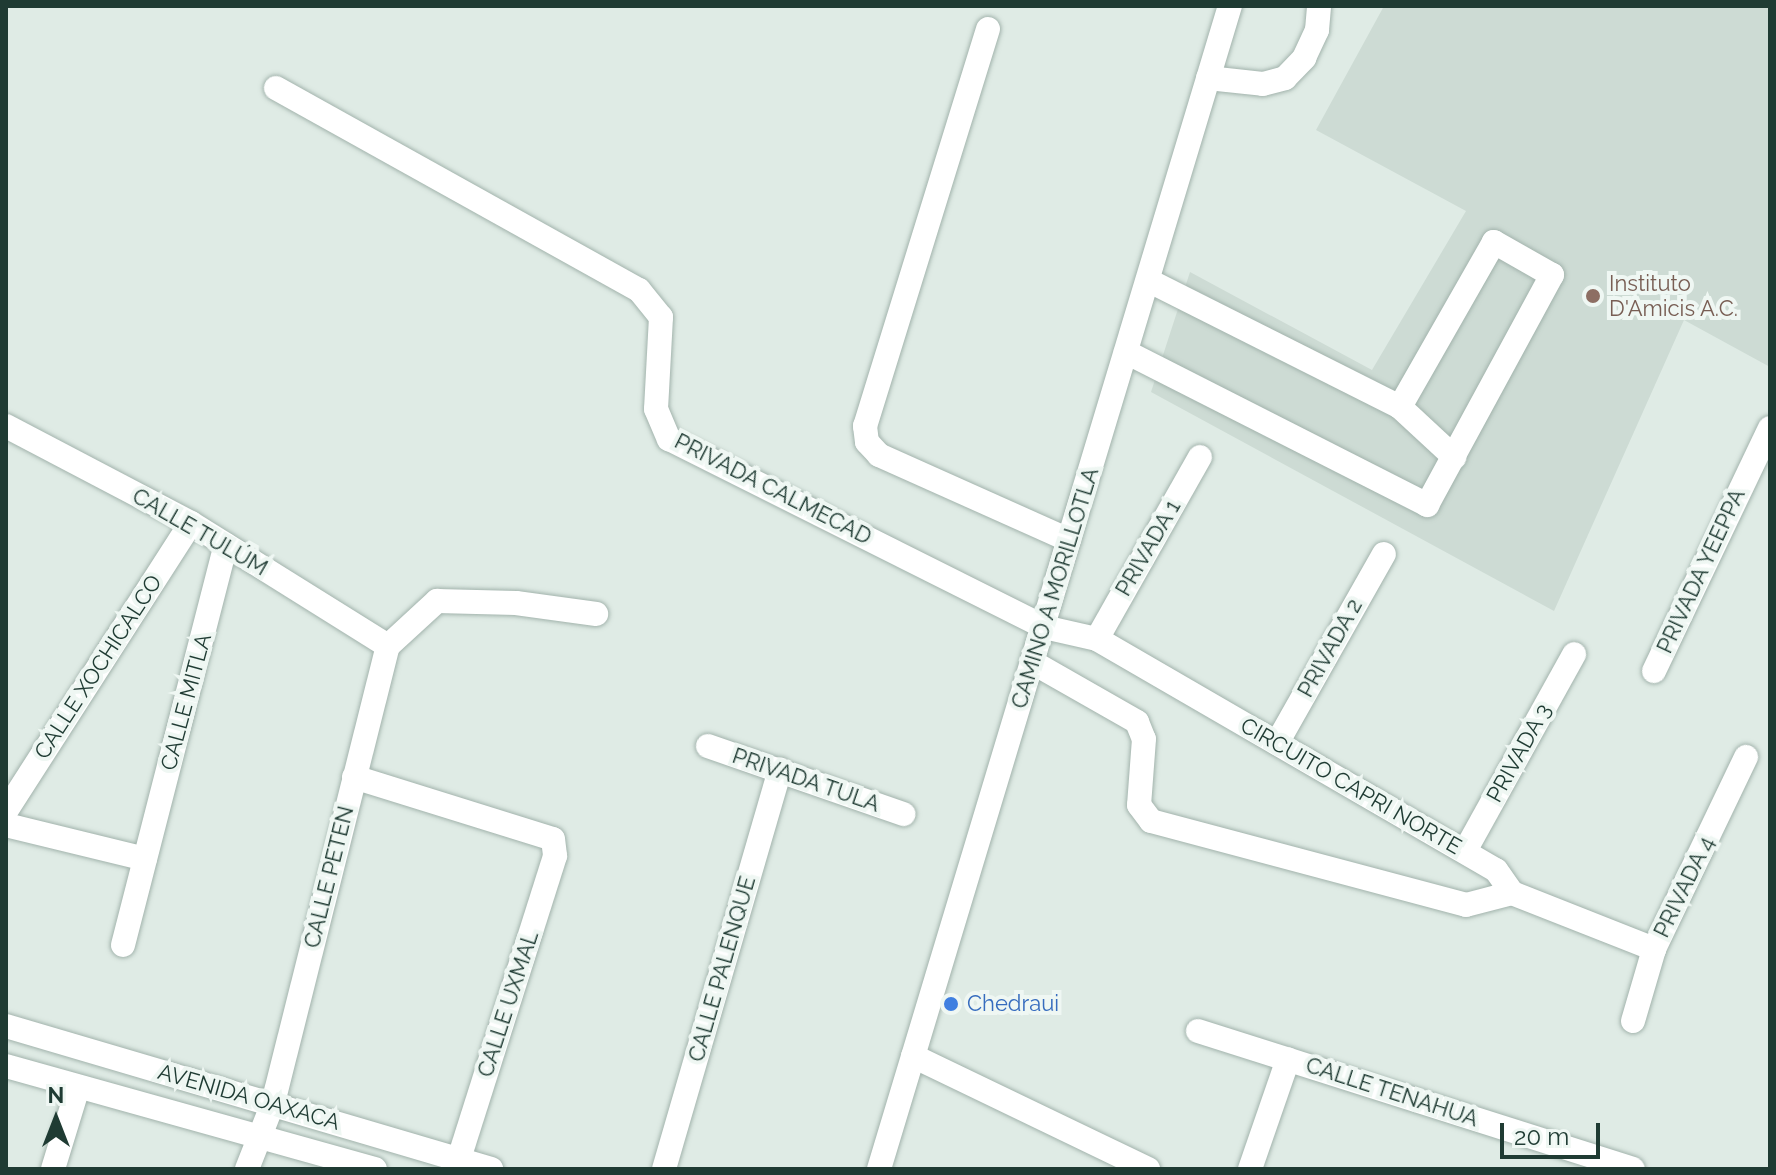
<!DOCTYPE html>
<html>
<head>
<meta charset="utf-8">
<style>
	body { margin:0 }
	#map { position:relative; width:1776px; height:1175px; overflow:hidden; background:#dfebe5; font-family:Raleway,sans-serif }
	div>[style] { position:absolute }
	.built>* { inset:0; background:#cddbd4 }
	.roads { filter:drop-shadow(0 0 2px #a2b3ac) drop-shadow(0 0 2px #a2b3ac) }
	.minor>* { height:24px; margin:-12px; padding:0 12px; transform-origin:12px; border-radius:12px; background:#fff }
	.dots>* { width:22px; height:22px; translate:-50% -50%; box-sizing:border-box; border:4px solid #eff7f3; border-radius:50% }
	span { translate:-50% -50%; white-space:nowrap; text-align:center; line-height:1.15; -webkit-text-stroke:8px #eff7f3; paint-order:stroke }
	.education-label { font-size:22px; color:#785e54 }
	.left { translate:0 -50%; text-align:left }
	.street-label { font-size:22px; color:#1f3b33 }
	.shop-label { font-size:22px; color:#366cbe }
	.frame { position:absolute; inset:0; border:8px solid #1f3b33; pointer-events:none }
	.north { position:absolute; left:16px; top:1079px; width:80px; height:80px; -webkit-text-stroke:6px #eff7f3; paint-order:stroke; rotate:0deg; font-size:22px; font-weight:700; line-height:32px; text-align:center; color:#1f3b33 }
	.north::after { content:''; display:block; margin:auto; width:28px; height:36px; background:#1f3b33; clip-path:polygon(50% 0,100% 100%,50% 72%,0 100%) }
	.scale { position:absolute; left:1500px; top:1123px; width:100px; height:36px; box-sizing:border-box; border:4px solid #1f3b33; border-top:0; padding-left:10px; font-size:24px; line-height:28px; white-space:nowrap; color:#1f3b33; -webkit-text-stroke:6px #eff7f3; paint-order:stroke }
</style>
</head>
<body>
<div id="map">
	<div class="built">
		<i style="clip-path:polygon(1384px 6px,1770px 6px,1770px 367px,1684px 320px,1554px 611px,1151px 392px,1190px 272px,1372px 370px,1466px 211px,1316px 130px)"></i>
	</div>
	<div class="roads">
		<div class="minor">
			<i style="left:988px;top:29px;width:416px;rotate:107.2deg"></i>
			<i style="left:865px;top:426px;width:16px;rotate:83deg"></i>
			<i style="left:867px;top:442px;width:18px;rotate:47deg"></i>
			<i style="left:879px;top:455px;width:208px;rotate:24.1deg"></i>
			<i style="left:1208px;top:78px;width:55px;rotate:6.2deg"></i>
			<i style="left:1263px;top:84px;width:23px;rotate:-15deg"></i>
			<i style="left:1285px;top:78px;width:28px;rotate:-46deg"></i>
			<i style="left:1304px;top:58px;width:31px;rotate:-65deg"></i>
			<i style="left:1317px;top:30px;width:24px;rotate:-85deg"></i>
			<i style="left:276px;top:88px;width:415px;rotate:29.1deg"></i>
			<i style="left:639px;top:290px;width:35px;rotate:51deg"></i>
			<i style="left:661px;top:317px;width:92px;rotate:93.1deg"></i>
			<i style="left:656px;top:409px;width:33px;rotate:67deg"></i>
			<i style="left:669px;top:439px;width:419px;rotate:26.6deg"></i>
			<i style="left:1044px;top:627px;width:54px;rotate:12.8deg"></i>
			<i style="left:1097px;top:639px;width:461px;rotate:30.1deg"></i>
			<i style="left:1496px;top:870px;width:28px;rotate:55deg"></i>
			<i style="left:1512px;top:893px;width:153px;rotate:21.5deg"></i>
			<i style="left:1126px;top:352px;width:338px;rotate:26.9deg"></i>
			<i style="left:1427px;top:505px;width:262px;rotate:-61.5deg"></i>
			<i style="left:1552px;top:275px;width:67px;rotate:-150.4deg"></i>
			<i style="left:1494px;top:242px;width:190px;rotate:119.7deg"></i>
			<i style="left:1400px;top:407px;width:282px;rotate:-153.3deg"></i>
			<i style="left:1400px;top:407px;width:74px;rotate:42.8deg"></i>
			<i style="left:6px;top:426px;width:209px;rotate:27.7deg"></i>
			<i style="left:191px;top:523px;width:232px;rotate:32deg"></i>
			<i style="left:1097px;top:639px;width:209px;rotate:-60.5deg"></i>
			<i style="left:1032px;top:662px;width:121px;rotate:29.7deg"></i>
			<i style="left:1137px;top:722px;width:18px;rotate:68deg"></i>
			<i style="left:1144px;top:739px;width:66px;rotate:94.3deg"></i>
			<i style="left:1139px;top:805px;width:20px;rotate:53deg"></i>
			<i style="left:1151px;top:821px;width:326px;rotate:14.9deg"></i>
			<i style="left:1466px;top:905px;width:48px;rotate:-14.6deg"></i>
			<i style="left:1654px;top:671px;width:269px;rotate:-64.5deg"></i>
			<i style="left:1277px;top:743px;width:217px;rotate:-60.5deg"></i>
			<i style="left:708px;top:746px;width:207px;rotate:19.2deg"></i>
			<i style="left:354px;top:777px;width:208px;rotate:17.3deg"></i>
			<i style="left:553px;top:839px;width:17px;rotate:83deg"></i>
			<i style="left:555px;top:856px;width:328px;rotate:107.6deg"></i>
			<i style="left:6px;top:811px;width:342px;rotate:-57.3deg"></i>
			<i style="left:6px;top:825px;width:143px;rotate:13.7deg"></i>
			<i style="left:1465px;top:851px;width:225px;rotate:-61deg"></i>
			<i style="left:123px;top:945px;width:413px;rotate:-75.6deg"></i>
			<i style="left:1633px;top:1021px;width:75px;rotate:-73.7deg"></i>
			<i style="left:1654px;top:949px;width:213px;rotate:-64.4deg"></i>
			<i style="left:6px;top:1026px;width:506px;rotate:16.43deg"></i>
			<i style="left:1198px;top:1031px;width:456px;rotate:17.6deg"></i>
			<i style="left:913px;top:1056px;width:261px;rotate:25.7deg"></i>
			<i style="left:6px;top:1066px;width:383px;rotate:15.6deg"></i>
			<i style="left:53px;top:1169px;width:86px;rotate:-73deg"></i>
			<i style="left:247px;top:1169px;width:71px;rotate:-68.5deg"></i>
			<i style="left:273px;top:1103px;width:471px;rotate:-75.9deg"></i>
			<i style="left:388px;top:646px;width:67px;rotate:-42.6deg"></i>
			<i style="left:437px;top:601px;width:79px;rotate:1.5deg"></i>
			<i style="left:516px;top:603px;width:81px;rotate:7.8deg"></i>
			<i style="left:664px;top:1169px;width:416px;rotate:-73.8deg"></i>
			<i style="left:879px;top:1169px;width:1215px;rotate:-73.21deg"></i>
			<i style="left:1250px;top:1169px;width:116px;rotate:-70.9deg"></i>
		</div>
	</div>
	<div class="dots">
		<i style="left:1593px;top:296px;background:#8d6e63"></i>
		<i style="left:951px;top:1004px;background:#3f7fe0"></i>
	</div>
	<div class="education-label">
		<span class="left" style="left:1609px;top:296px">Instituto<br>D'Amicis A.C.</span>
	</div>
	<div class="street-label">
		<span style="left:773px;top:489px;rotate:27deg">PRIVADA CALMECAD</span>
		<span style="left:200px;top:532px;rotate:30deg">CALLE TULÚM</span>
		<span style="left:1148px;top:548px;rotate:-60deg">PRIVADA 1</span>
		<span style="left:1701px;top:571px;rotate:-65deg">PRIVADA YEEPPA</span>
		<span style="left:1055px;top:588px;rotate:-73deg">CAMINO A MORILLOTLA</span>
		<span style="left:1330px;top:648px;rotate:-61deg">PRIVADA 2</span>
		<span style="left:98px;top:667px;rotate:-57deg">CALLE XOCHICALCO</span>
		<span style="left:186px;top:702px;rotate:-75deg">CALLE MITLA</span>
		<span style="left:1519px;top:753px;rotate:-61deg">PRIVADA 3</span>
		<span style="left:806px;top:780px;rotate:19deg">PRIVADA TULA</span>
		<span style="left:1351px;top:786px;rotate:30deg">CIRCUITO CAPRI NORTE</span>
		<span style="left:329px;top:877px;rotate:-76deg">CALLE PETEN</span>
		<span style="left:1684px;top:887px;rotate:-64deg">PRIVADA 4</span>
		<span style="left:722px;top:969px;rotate:-74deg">CALLE PALENQUE</span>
		<span style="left:508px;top:1004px;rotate:-72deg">CALLE UXMAL</span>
		<span style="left:1392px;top:1092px;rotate:18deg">CALLE TENAHUA</span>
		<span style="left:249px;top:1097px;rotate:16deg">AVENIDA OAXACA</span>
	</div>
	<div class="shop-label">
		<span class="left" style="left:967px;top:1004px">Chedraui</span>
	</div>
	<div class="frame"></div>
	<div class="north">N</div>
	<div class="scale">20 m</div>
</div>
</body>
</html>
